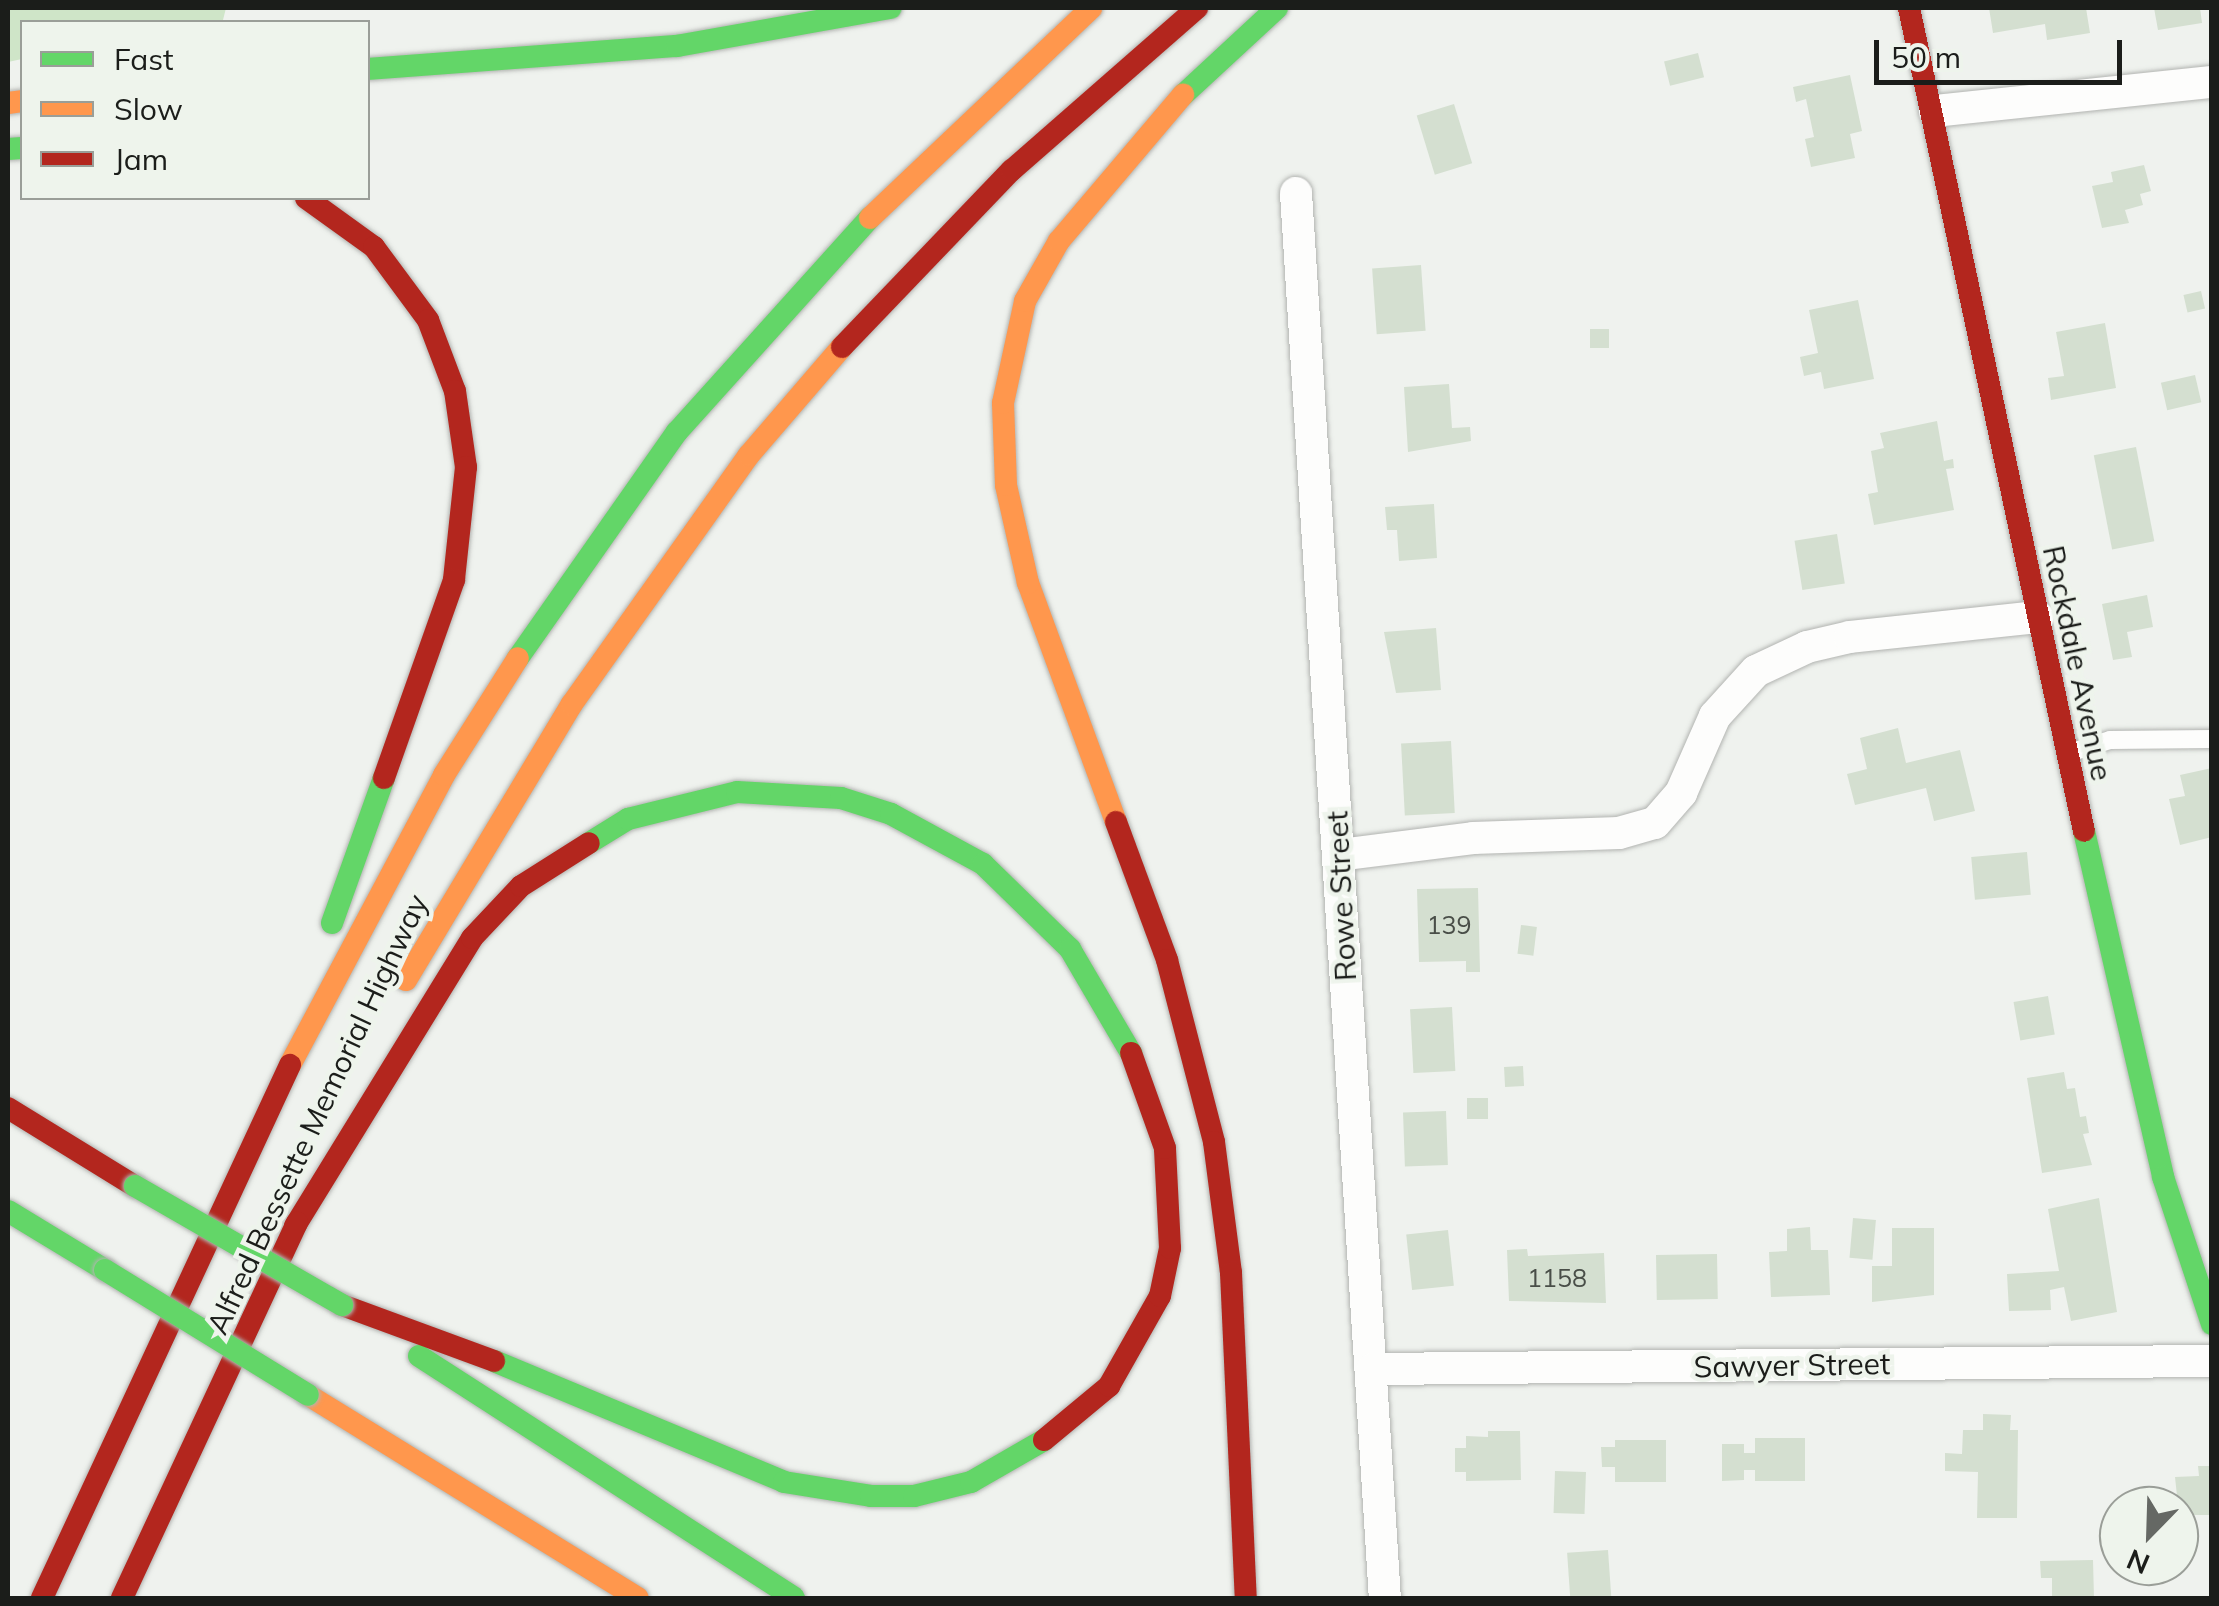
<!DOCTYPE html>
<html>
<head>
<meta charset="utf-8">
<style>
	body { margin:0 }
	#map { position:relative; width:2219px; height:1606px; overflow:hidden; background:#eff2ee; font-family:Mulish,sans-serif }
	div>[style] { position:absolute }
	.green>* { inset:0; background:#cfe5c8 }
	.building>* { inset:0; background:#d4dfd0; transform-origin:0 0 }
	.roads { filter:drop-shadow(0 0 2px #b2b4b1) drop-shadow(0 0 2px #b2b4b1) }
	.lane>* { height:18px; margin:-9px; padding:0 9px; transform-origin:9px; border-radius:9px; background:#fdfdfc }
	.street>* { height:32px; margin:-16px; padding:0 16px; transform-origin:16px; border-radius:16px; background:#fdfdfc }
	.fast>* { height:22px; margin:-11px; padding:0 11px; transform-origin:11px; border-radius:11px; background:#63d668 }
	.slow>* { height:22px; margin:-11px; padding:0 11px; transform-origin:11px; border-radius:11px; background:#ff974d }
	.jam>* { height:22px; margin:-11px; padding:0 11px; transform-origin:11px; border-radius:11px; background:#b3261e }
	.bridges { filter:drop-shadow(0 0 2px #b2b4b1) drop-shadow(0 0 2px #b2b4b1) }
	.fast-bridge>* { height:22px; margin:-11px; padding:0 11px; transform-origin:11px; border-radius:11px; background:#63d668 }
	span { translate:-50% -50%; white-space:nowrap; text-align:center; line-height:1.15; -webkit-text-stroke:9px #eef4ec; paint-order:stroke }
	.number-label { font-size:25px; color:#494e48 }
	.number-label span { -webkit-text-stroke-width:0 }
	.street-label { font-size:30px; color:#1b1d1a }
	.frame { position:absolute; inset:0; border:10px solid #1b1d1a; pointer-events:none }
	.legend { position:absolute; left:20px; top:20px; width:350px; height:180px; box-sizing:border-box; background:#eef4ec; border:2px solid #9a9e98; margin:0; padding:12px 18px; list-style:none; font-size:30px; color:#1b1d1a }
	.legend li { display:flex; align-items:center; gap:20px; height:50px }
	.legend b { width:50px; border:2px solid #9a9e98 }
	.north { position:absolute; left:2099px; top:1486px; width:100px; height:100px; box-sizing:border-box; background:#eef4ec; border:2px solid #9a9e98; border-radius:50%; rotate:203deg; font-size:28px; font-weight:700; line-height:40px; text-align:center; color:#1b1d1a }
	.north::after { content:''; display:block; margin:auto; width:35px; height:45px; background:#656864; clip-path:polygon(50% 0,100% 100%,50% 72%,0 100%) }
	.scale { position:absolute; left:1874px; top:40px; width:248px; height:45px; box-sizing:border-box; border:5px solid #1b1d1a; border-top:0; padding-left:12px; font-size:30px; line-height:35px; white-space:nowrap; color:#1b1d1a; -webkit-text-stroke:8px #eef4ec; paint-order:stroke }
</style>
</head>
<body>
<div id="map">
	<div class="green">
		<i style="clip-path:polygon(8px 8px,226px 8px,223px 20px,212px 22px,22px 22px,22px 59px,8px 62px)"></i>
	</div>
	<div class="building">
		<i style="clip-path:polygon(1989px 8px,2086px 8px,2090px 33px,2047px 40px,2045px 24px,1993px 33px)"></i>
		<i style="clip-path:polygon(2154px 8px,2200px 8px,2202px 23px,2158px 30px)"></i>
		<i style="left:1698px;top:53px;width:25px;height:35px;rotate:76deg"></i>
		<i style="clip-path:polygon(1850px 75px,1862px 131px,1850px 134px,1855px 158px,1811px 167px,1805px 139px,1814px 137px,1806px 99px,1796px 102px,1793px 87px)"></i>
		<i style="left:1454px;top:104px;width:62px;height:39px;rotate:73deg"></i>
		<i style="clip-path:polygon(2144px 165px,2151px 191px,2140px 194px,2143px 205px,2125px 210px,2129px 223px,2102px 228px,2092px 186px,2113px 182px,2111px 172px)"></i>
		<i style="left:1421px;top:265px;width:66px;height:49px;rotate:86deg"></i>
		<i style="left:2201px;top:291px;width:18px;height:18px;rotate:77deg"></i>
		<i style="clip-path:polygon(1858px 300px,1874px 379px,1824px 389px,1821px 372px,1804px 376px,1800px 357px,1818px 353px,1809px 310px)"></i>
		<i style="clip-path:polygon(2105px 323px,2116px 388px,2051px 400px,2048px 378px,2064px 376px,2056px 332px)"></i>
		<i style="left:1590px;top:329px;width:19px;height:19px"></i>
		<i style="left:2195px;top:375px;width:28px;height:35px;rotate:77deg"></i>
		<i style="clip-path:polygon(1449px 384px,1452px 428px,1470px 427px,1471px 441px,1408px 452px,1404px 387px)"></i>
		<i style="clip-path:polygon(1937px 421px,1944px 461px,1953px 459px,1954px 468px,1946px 469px,1954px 510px,1874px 525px,1868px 494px,1878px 492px,1871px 451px,1884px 448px,1880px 433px)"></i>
		<i style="left:2136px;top:447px;width:96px;height:43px;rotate:79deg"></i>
		<i style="clip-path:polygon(1434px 504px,1437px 558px,1399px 561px,1397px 530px,1387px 530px,1385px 507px)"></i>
		<i style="left:1837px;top:534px;width:50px;height:43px;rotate:81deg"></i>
		<i style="clip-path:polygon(2147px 595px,2153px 627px,2127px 632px,2132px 657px,2113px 660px,2102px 604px)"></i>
		<i style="clip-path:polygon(1436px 628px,1441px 690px,1396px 693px,1384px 632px)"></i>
		<i style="clip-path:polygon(1898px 728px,1906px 763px,1960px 750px,1975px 811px,1934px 821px,1926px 788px,1855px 805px,1847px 774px,1867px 769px,1860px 738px)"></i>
		<i style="left:1451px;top:741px;width:72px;height:50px;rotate:87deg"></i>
		<i style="clip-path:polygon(2212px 768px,2212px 837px,2180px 845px,2169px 799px,2185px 796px,2180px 775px)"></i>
		<i style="left:2027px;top:852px;width:43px;height:56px;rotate:85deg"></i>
		<i style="clip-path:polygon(1478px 888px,1480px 972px,1466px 972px,1466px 961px,1419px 962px,1417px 889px)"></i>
		<i style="left:1521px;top:925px;width:16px;height:29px;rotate:7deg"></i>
		<i style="left:2048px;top:996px;width:39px;height:35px;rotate:80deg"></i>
		<i style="left:1452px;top:1007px;width:64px;height:42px;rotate:87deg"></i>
		<i style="left:1523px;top:1066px;width:20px;height:19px;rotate:87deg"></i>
		<i style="clip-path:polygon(2064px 1072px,2067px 1089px,2075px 1088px,2080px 1117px,2086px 1116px,2089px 1133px,2083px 1134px,2092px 1165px,2042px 1173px,2027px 1078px)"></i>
		<i style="left:1467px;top:1098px;width:21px;height:21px"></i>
		<i style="left:1446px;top:1111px;width:54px;height:43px;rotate:88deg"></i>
		<i style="clip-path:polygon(2099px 1198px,2117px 1312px,2071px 1321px,2064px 1287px,2050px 1290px,2051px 1310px,2009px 1311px,2007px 1274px,2059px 1271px,2048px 1209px)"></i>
		<i style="left:1853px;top:1218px;width:23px;height:40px;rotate:5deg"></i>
		<i style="clip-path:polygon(1810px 1227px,1811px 1250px,1828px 1250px,1830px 1295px,1771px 1297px,1769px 1252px,1787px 1251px,1787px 1229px)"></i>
		<i style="clip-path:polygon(1892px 1228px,1934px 1228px,1934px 1295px,1872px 1302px,1872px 1266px,1892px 1266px)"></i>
		<i style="left:1448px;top:1230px;width:56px;height:42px;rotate:84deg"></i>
		<i style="clip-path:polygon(1527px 1249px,1528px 1256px,1604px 1253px,1606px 1303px,1509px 1301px,1507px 1250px)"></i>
		<i style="left:1717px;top:1254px;width:45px;height:61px;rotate:89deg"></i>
		<i style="clip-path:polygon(1983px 1414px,2011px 1415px,2010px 1430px,2018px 1430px,2017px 1518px,1977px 1518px,1978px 1472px,1945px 1471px,1945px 1453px,1962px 1454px,1963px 1430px,1983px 1430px)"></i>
		<i style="clip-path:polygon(1488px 1431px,1520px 1431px,1521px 1480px,1466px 1481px,1466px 1472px,1455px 1472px,1455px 1448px,1466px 1448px,1466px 1436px,1488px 1437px)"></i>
		<i style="clip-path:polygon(1755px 1438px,1805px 1438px,1805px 1481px,1755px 1481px,1755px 1470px,1744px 1470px,1744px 1480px,1722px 1481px,1722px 1444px,1744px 1444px,1744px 1453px,1755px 1453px)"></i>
		<i style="clip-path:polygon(1615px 1440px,1666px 1440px,1666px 1482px,1615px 1482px,1615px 1467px,1602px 1467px,1601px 1447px,1615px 1447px)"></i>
		<i style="clip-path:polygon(2198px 1466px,2212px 1466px,2212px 1515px,2179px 1515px,2175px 1477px,2199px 1476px)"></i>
		<i style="left:1555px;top:1471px;width:31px;height:42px;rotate:2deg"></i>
		<i style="left:1608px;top:1550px;width:48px;height:41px;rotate:86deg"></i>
		<i style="clip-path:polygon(2093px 1560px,2094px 1598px,2052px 1598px,2052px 1578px,2041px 1578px,2040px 1561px)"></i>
	</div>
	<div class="roads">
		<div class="lane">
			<i style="left:2069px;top:753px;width:43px;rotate:-17.6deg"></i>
			<i style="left:2110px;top:740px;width:102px;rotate:-0.6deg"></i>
		</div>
		<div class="street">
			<i style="left:1935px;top:111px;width:279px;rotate:-6deg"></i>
			<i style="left:1296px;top:193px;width:1408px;rotate:86.38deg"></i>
			<i style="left:1339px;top:855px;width:135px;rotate:-7.2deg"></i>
			<i style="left:1473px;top:838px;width:146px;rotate:-2deg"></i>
			<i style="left:1619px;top:833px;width:37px;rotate:-16deg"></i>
			<i style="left:1655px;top:823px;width:40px;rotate:-49deg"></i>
			<i style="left:1681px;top:793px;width:84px;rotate:-66.2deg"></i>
			<i style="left:1715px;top:716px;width:61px;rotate:-47.7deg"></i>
			<i style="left:1756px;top:671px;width:56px;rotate:-25.2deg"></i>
			<i style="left:1807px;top:647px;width:44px;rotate:-13.1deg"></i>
			<i style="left:1850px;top:637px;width:189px;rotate:-6.1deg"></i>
			<i style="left:1373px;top:1369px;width:839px;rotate:-0.55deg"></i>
		</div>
		<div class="fast">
			<i style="left:368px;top:69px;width:310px;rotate:-4.3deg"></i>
			<i style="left:677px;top:46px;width:217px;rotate:-10.1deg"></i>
			<i style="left:1183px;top:95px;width:128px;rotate:-42.8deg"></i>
			<i style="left:8px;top:149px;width:14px;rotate:-4deg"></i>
			<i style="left:518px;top:658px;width:276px;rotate:-54.9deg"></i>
			<i style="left:677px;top:432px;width:288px;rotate:-48deg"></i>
			<i style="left:2084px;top:831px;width:355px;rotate:77.1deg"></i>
			<i style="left:2163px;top:1177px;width:155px;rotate:71.6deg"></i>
			<i style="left:589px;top:843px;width:46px;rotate:-31.6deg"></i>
			<i style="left:628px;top:819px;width:112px;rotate:-13.9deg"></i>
			<i style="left:737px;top:792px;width:104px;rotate:3.3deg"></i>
			<i style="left:841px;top:798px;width:52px;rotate:17.7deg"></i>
			<i style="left:891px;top:814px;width:105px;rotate:28.5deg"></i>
			<i style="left:983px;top:864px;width:122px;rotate:44.3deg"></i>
			<i style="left:1070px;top:949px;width:121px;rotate:59.6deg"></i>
			<i style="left:332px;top:923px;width:154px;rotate:-70.3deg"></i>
			<i style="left:8px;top:1211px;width:114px;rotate:31.3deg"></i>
			<i style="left:419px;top:1356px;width:446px;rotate:32.8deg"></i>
			<i style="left:494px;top:1361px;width:314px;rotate:22.6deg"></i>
			<i style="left:784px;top:1482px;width:88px;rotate:9.1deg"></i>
			<i style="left:871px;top:1496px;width:43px"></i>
			<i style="left:914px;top:1496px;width:59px;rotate:-13.8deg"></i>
			<i style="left:971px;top:1482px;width:84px;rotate:-29.9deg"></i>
		</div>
		<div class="slow">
			<i style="left:8px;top:103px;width:14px;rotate:-8deg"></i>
			<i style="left:870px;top:218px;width:305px;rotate:-43.5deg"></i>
			<i style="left:1116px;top:822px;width:255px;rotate:-110.2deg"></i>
			<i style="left:1028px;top:583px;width:100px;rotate:-102.7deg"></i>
			<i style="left:1006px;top:485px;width:82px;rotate:-92.1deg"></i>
			<i style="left:1003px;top:403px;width:104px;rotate:-77.8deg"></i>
			<i style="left:1025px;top:301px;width:69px;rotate:-60.5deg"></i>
			<i style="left:1059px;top:241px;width:192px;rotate:-49.7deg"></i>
			<i style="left:406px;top:980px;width:322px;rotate:-59deg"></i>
			<i style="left:572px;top:704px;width:305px;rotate:-54.6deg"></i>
			<i style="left:749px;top:455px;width:143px;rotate:-49.3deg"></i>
			<i style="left:290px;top:1065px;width:328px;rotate:-62deg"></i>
			<i style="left:444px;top:775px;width:138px;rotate:-57.7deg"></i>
			<i style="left:308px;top:1395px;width:387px;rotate:31.6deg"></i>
		</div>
		<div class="jam">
			<i style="left:1909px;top:8px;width:841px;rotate:78deg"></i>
			<i style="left:306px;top:198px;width:84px;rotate:35.8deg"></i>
			<i style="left:374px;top:247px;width:91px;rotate:53.5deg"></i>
			<i style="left:428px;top:320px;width:76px;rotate:69.2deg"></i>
			<i style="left:455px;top:391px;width:77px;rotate:81.8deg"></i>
			<i style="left:466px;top:467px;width:114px;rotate:96.1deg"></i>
			<i style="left:454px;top:580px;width:210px;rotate:109.5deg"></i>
			<i style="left:842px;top:347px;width:245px;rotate:-46.2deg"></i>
			<i style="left:1012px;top:170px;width:246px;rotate:-41.2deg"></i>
			<i style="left:1116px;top:822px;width:147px;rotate:69.7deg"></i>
			<i style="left:1167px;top:960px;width:188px;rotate:75.5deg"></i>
			<i style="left:1214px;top:1142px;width:132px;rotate:82.6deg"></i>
			<i style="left:1231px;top:1273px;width:325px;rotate:87.4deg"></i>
			<i style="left:8px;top:1108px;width:149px;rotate:31.6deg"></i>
			<i style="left:295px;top:1226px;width:338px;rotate:-58.4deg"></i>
			<i style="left:472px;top:938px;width:71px;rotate:-46.7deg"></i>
			<i style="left:521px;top:886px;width:80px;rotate:-32.3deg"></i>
			<i style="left:342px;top:1305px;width:162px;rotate:20.2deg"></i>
			<i style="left:1044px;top:1440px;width:85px;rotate:-39.7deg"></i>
			<i style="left:1109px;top:1386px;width:103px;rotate:-60.5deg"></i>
			<i style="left:1160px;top:1296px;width:49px;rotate:-78.2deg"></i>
			<i style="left:1170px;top:1248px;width:100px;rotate:-92.9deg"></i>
			<i style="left:1165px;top:1148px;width:101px;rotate:-109.7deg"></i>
			<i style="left:42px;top:1598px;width:588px;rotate:-65.05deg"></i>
			<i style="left:122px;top:1598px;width:414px;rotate:-65deg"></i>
		</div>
	</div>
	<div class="bridges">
		<div class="fast-bridge">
			<i style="left:135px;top:1186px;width:239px;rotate:29.9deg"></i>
			<i style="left:105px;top:1270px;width:238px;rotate:31.6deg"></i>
		</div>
	</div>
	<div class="number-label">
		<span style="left:1449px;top:925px">139</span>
		<span style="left:1557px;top:1278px">1158</span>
	</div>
	<div class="street-label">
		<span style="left:2078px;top:663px;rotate:78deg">Rockdale Avenue</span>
		<span style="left:1341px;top:896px;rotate:-93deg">Rowe Street</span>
		<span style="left:317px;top:1114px;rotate:-65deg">Alfred Bessette Memorial Highway</span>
		<span style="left:1792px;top:1365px;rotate:-1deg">Sawyer Street</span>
	</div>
	<div class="frame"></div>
	<ul class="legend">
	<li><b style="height:12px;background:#63d668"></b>Fast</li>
	<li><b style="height:12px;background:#ff974d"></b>Slow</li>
	<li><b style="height:12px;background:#b3261e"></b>Jam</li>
	</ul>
	<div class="north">N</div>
	<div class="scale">50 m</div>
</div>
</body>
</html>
